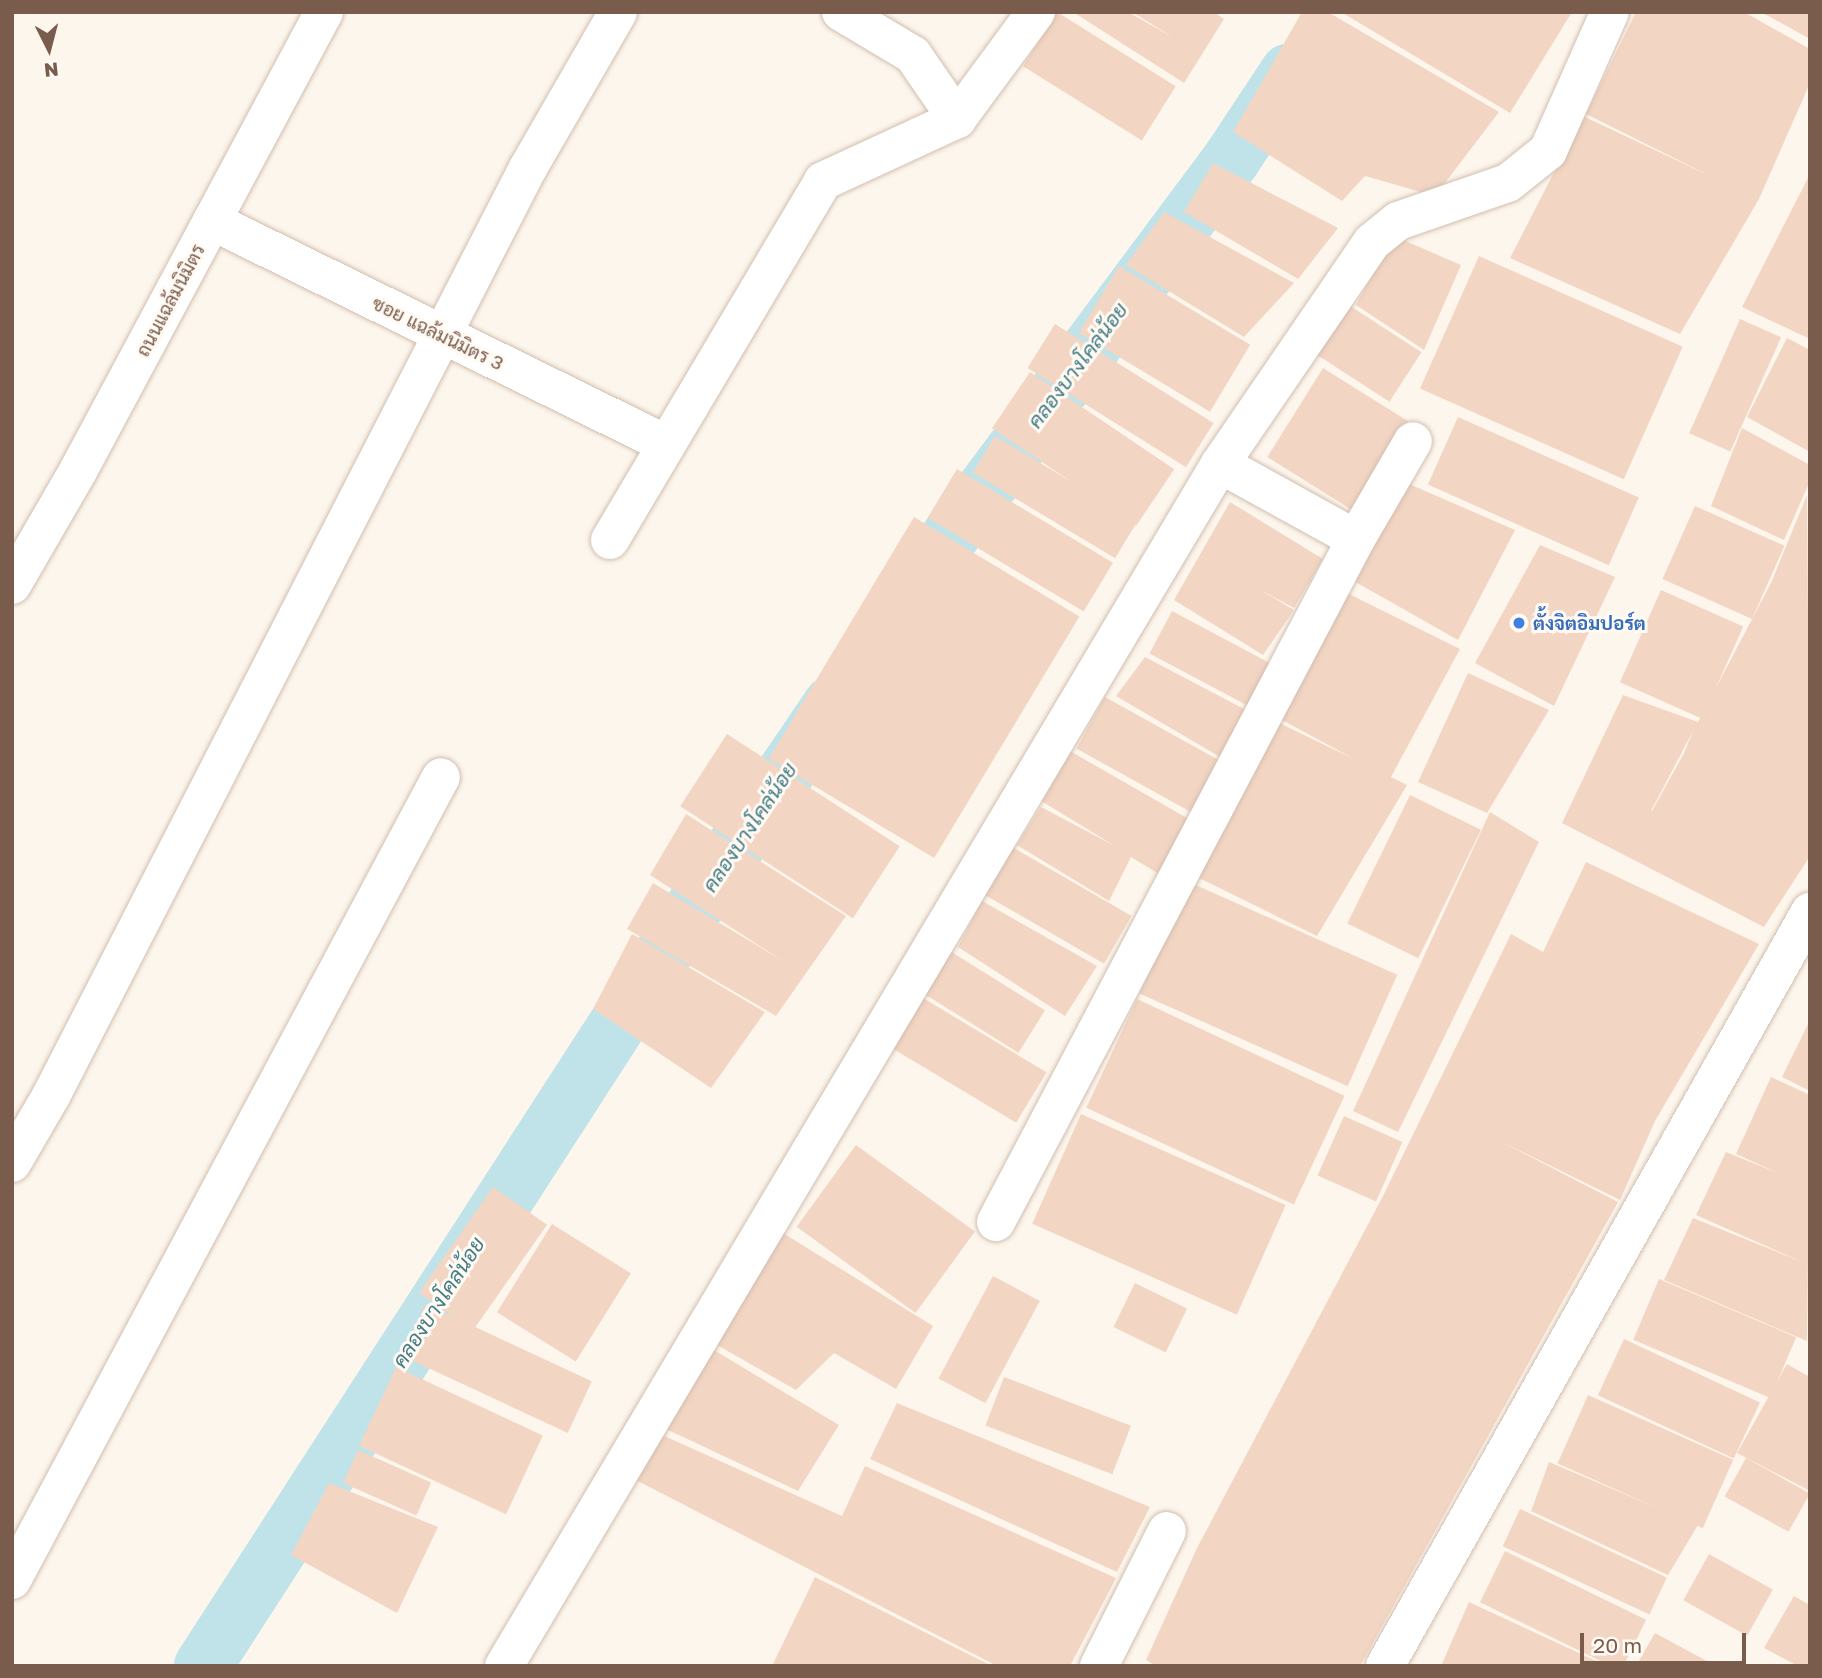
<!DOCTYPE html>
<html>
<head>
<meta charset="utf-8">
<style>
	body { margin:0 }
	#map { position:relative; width:1822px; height:1678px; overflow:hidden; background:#fdf6ec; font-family:"Golos Text",Sarabun,sans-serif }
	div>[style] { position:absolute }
	.canal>* { height:58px; margin:-29px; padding:0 29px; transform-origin:29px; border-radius:29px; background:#bfe3e8 }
	.building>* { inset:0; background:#f3d5c3; transform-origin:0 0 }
	.roads { filter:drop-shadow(0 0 2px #d1beb0) drop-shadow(0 0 2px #d1beb0) }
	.minor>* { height:38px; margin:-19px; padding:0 19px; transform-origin:19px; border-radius:19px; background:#fff }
	.tertiary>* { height:38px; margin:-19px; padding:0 19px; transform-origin:19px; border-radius:19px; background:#fff }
	.dots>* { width:19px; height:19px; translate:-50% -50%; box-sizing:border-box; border:4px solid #fffaf3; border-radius:50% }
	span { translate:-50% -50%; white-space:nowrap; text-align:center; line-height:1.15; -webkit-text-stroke:6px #fffaf3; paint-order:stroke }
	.street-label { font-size:19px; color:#7a5c4d }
	.shop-label { font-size:19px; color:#366cbe; font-weight:700 }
	.left { translate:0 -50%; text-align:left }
	.water-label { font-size:21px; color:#437c86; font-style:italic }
	.frame { position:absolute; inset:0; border:14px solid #7a5c4d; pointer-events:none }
	.north { position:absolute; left:14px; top:14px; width:70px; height:70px; -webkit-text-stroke:5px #fffaf3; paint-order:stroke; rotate:174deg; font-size:19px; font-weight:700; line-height:28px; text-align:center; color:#7a5c4d }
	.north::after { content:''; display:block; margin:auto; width:24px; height:32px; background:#7a5c4d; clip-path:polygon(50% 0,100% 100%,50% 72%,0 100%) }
	.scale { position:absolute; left:1580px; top:1633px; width:166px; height:32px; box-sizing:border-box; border:4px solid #7a5c4d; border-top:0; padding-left:9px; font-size:21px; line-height:24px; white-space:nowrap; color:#7a5c4d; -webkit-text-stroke:5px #fffaf3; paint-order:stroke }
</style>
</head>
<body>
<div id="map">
	<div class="canal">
		<i style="left:902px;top:601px;width:550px;rotate:-53.28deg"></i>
		<i style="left:1231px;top:160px;width:105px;rotate:-56.6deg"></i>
		<i style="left:203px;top:1666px;width:861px;rotate:-57.14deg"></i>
		<i style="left:670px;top:943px;width:288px;rotate:-55.8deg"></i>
	</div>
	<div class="building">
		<i style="left:1057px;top:12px;width:140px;height:64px;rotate:32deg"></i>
		<i style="clip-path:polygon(1073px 12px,1128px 12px,1174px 38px,1132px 12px,1214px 12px,1224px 19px,1184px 83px)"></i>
		<i style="clip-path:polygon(1302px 12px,1328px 12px,1499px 112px,1435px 196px,1365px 176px,1342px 201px,1233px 132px)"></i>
		<i style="clip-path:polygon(1341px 12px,1572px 12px,1510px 113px)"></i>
		<i style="clip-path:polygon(1636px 12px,1744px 12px,1810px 49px,1810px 83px,1759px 199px,1680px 334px,1510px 258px,1583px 116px,1712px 177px,1586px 114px)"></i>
		<i style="clip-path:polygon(1761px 12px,1810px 12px,1810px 39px)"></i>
		<i style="clip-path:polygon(1213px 163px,1338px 228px,1298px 279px,1184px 212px)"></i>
		<i style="clip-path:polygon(1810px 174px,1810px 339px,1742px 307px)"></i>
		<i style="clip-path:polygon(1164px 212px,1294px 283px,1244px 337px,1126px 265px)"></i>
		<i style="clip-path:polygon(1394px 236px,1461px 265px,1424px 350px,1356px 305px)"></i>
		<i style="left:1479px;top:256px;width:223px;height:145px;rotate:24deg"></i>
		<i style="left:1119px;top:266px;width:153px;height:78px;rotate:31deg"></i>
		<i style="left:1341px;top:300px;width:96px;height:59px;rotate:33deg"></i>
		<i style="left:1740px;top:319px;width:45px;height:125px;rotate:24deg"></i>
		<i style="left:1055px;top:324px;width:187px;height:52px;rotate:32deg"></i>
		<i style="clip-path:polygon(1787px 338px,1810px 350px,1810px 452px,1747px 417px)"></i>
		<i style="left:1323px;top:368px;width:101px;height:105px;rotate:32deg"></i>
		<i style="left:1030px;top:372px;width:174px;height:68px;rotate:34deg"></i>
		<i style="left:1458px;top:417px;width:198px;height:74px;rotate:24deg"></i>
		<i style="clip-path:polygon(1742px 428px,1810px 465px,1810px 481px,1784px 540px,1711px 506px)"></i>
		<i style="left:995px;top:436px;width:166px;height:43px;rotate:31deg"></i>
		<i style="left:957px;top:469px;width:182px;height:57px;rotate:31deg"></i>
		<i style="clip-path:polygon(1393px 477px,1515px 530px,1458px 640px,1352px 580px)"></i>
		<i style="clip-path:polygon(evenodd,1807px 495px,1810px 856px,1764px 927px,1562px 823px,1623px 695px,1698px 722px,1771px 583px,1807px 495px,1693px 731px,1684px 753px,1652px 811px,1651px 811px,1693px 731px)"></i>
		<i style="clip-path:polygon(1230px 502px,1323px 559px,1294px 608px,1259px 589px,1294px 610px,1263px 655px,1174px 600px)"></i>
		<i style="left:1695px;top:506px;width:98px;height:80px;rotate:24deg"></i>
		<i style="left:914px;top:517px;width:193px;height:282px;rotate:31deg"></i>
		<i style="clip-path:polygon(1540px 545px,1615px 577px,1554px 706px,1475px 663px)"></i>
		<i style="left:1661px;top:590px;width:90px;height:101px;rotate:24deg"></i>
		<i style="clip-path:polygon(1345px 592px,1460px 649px,1391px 777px,1407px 785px,1317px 936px,1195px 876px,1275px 721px,1354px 759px,1282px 720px)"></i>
		<i style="left:1172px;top:611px;width:114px;height:48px;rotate:28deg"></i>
		<i style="clip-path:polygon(1145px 657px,1246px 710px,1220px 757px,1116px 696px)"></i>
		<i style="clip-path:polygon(1468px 673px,1549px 710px,1487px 813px,1418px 782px)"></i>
		<i style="left:1105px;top:697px;width:134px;height:59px;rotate:29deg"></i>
		<i style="left:727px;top:734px;width:206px;height:86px;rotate:33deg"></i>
		<i style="clip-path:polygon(1063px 747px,1194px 822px,1162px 876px,1131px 857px,1109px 901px,1017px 845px,1041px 807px,1115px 846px,1038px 799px)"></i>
		<i style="left:1410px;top:795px;width:79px;height:143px;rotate:26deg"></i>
		<i style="clip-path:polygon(1490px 812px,1539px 842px,1398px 1132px,1353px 1111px)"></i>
		<i style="clip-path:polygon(686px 814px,846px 916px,776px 1016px,627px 929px,653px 883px,783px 961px,650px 875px)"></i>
		<i style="left:1012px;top:847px;width:138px;height:55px;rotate:30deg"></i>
		<i style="clip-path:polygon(1586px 862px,1759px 944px,1655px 1121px,1620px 1200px,1502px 1142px,1618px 1202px,1360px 1666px,1156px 1666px,1146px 1660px,1197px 1548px,1383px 1196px,1511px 934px,1543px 952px)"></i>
		<i style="left:1189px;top:882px;width:228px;height:122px;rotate:24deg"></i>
		<i style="clip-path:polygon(982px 901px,1097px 966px,1065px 1016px,958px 947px)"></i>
		<i style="clip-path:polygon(632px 934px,765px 1012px,711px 1088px,593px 1009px)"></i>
		<i style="left:950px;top:951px;width:112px;height:50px;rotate:32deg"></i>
		<i style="left:918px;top:995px;width:150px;height:59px;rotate:31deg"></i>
		<i style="left:1137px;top:999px;width:229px;height:120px;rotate:25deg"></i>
		<i style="clip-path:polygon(1810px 1020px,1810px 1091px,1782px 1077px)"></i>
		<i style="clip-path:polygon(1771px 1077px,1810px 1095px,1807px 1341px,1664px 1280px,1693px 1218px,1802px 1262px,1696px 1215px,1726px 1152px,1778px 1173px,1736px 1154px)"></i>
		<i style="left:1081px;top:1114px;width:224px;height:120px;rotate:24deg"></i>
		<i style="left:1344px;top:1116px;width:64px;height:65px;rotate:24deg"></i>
		<i style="left:856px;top:1145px;width:147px;height:101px;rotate:36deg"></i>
		<i style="left:493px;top:1187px;width:66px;height:129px;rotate:35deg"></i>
		<i style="left:552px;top:1224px;width:93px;height:104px;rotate:32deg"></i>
		<i style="clip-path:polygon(783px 1233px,933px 1326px,896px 1389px,834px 1353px,796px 1390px,710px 1341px)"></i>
		<i style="left:993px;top:1276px;width:53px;height:116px;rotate:28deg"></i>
		<i style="left:1659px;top:1279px;width:149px;height:66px;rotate:23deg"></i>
		<i style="left:1135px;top:1283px;width:58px;height:49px;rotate:26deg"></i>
		<i style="left:426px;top:1304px;width:183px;height:57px;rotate:25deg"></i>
		<i style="left:1624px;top:1339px;width:150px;height:62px;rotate:25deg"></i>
		<i style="clip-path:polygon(707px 1346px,839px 1425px,798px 1491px,664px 1428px)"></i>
		<i style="clip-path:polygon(1787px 1364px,1810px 1377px,1810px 1491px,1737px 1453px)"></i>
		<i style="left:396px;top:1367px;width:162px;height:87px;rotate:25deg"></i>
		<i style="left:1004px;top:1377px;width:136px;height:52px;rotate:21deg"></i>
		<i style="left:1588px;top:1395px;width:159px;height:75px;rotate:24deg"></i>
		<i style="clip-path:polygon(897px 1403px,1150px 1507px,1117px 1572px,870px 1459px)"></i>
		<i style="clip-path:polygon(660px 1434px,842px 1516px,865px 1466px,1116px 1578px,1070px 1666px,997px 1666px,630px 1477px)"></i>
		<i style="left:358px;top:1450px;width:80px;height:36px;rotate:24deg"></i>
		<i style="left:1746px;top:1458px;width:73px;height:44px;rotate:29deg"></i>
		<i style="clip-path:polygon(1549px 1462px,1698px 1525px,1668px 1575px,1531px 1511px)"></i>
		<i style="clip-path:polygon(329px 1483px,438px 1527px,397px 1613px,291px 1555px)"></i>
		<i style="left:1520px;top:1509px;width:162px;height:41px;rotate:25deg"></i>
		<i style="left:1505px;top:1551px;width:157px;height:57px;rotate:26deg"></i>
		<i style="left:1709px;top:1554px;width:73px;height:53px;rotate:29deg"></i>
		<i style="clip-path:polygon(815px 1577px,992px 1666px,772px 1666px)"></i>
		<i style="clip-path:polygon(1794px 1596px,1810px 1605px,1810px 1666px,1798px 1666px,1764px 1648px)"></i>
		<i style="clip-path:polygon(1469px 1602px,1607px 1666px,1441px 1666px)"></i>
		<i style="clip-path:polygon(1655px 1633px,1716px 1666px,1636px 1666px)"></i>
	</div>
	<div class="roads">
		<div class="minor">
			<i style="left:841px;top:12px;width:84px;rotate:30.8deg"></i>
			<i style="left:913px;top:55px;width:78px;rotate:55.5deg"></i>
			<i style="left:212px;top:221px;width:504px;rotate:26.16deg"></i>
			<i style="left:1220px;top:464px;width:155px;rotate:28.9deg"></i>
			<i style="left:610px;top:540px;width:417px;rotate:-59.3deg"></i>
			<i style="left:823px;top:181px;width:148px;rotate:-24.8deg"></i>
			<i style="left:957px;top:119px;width:133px;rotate:-53.6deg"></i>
			<i style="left:12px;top:1163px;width:78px;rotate:-59.8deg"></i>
			<i style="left:51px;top:1096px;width:1043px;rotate:-62.8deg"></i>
			<i style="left:528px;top:168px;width:180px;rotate:-60deg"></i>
			<i style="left:996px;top:1222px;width:772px;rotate:-62.21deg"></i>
			<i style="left:1356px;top:539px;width:113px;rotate:-59.8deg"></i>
			<i style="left:12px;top:1580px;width:910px;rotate:-61.89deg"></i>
			<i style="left:504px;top:1666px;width:1399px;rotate:-59.22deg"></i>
			<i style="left:1220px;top:464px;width:269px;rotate:-55.6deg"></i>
			<i style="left:1372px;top:242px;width:33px;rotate:-39deg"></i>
			<i style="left:1398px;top:221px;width:116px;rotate:-19.1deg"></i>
			<i style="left:1508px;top:183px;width:51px;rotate:-38.7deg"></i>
			<i style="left:1548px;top:151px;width:152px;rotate:-66deg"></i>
			<i style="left:1099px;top:1666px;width:151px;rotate:-63.3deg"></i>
			<i style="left:1385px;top:1666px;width:866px;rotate:-60.59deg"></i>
		</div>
		<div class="tertiary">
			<i style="left:12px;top:585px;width:132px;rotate:-59.9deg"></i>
			<i style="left:78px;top:471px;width:521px;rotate:-61.81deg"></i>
		</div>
	</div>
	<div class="dots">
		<i style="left:1519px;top:623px;background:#3f7fe0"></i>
	</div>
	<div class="street-label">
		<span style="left:170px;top:300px;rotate:-62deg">ถนนแฉล้มนิมิตร</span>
		<span style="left:438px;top:333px;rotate:26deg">ซอย แฉล้มนิมิตร 3</span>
	</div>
	<div class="shop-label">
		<span class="left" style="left:1533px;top:623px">ตั้งจิตอิมปอร์ต</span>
	</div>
	<div class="water-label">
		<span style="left:1077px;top:365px;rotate:-53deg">คลองบางโคล่น้อย</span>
		<span style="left:749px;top:827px;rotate:-56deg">คลองบางโคล่น้อย</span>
		<span style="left:438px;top:1302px;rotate:-57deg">คลองบางโคล่น้อย</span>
	</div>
	<div class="frame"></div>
	<div class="north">N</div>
	<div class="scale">20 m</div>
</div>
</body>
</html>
